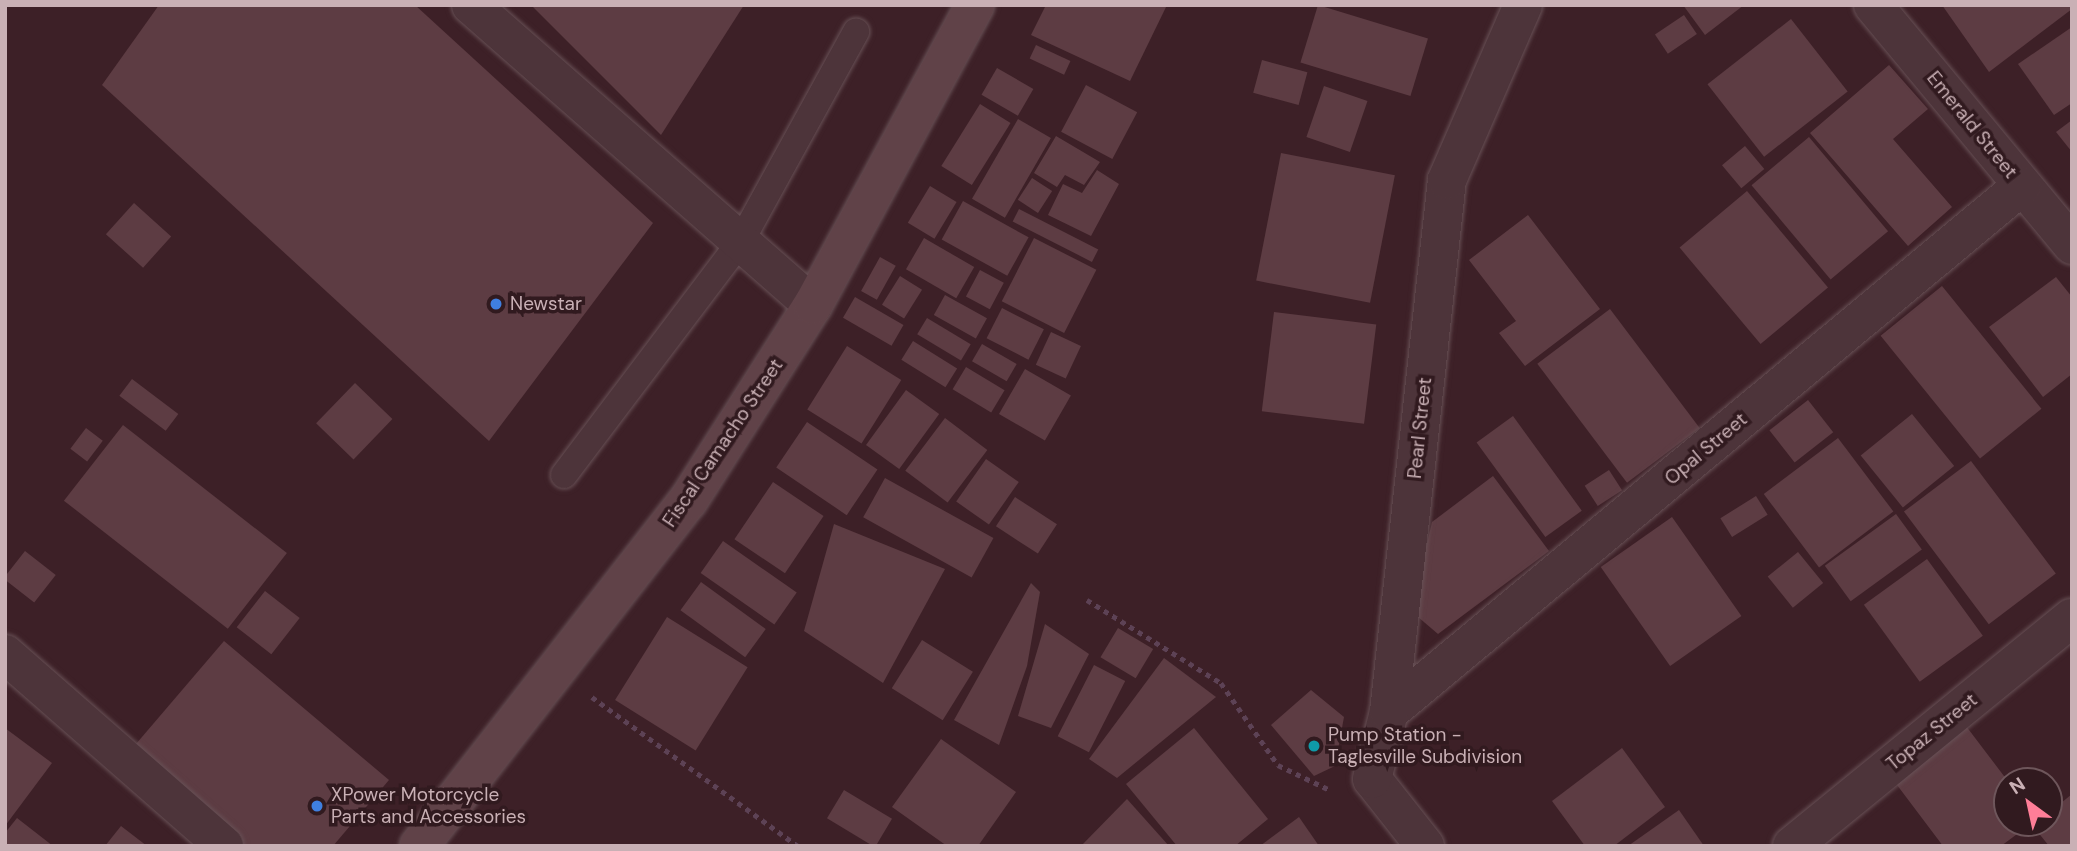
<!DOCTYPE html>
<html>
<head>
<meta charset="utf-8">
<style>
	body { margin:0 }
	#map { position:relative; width:2077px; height:851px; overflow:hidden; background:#3d2027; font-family:"DM Sans",sans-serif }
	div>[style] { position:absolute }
	.building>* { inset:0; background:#5d3c43; transform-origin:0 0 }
	.path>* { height:4.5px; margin-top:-2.25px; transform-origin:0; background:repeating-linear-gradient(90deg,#5d4255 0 5px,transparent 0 10px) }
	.roads { filter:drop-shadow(0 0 2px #675055) drop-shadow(0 0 2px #675055) }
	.lane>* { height:26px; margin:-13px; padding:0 13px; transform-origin:13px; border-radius:13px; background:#4d343a }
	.street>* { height:38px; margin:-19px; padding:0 19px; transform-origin:19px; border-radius:19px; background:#4d343a }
	.secondary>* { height:38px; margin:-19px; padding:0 19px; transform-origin:19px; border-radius:19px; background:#604248 }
	.dots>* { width:19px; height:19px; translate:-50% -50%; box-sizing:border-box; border:4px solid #311a1f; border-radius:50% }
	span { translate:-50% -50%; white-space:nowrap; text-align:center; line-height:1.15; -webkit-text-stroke:7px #311a1f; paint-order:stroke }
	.street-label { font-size:19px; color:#c9b0b5 }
	.poi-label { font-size:19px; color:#c9b0b5 }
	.left { translate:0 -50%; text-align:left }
	.frame { position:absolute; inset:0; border:7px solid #c9b0b5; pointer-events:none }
	.north { position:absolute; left:1993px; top:767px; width:70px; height:70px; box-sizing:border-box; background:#311a1f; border:2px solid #6e565b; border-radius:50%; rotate:327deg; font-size:19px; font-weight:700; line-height:28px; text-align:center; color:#c9b0b5 }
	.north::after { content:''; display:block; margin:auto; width:24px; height:32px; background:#ff7e98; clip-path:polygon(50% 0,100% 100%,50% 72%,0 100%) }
</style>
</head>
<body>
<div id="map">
	<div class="building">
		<i style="clip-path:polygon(159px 5px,415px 5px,653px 223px,489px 441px,102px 85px)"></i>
		<i style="clip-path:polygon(531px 5px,744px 5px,661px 135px)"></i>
		<i style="clip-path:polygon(1046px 5px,1167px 5px,1130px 81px,1031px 35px)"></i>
		<i style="left:1318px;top:5px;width:115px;height:60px;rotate:17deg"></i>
		<i style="clip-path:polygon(1683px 5px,1744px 5px,1705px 35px)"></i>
		<i style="clip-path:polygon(1942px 5px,2072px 5px,2072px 9px,1989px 72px)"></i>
		<i style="left:1684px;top:15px;width:23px;height:35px;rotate:56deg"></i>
		<i style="left:1791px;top:19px;width:92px;height:106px;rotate:52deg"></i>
		<i style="clip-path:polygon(2072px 27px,2072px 103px,2054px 115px,2018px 64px)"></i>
		<i style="left:1036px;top:45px;width:38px;height:15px;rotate:25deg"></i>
		<i style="left:1262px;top:60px;width:47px;height:34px;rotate:15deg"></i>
		<i style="clip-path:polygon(1889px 65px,1928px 109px,1893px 139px,1952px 207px,1908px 246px,1810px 133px)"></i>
		<i style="left:997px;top:68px;width:42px;height:31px;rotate:30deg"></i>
		<i style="left:1086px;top:85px;width:58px;height:53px;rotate:28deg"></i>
		<i style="left:1324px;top:86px;width:46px;height:54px;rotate:19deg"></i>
		<i style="left:980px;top:104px;width:36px;height:73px;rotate:32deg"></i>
		<i style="left:1018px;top:119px;width:38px;height:92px;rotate:30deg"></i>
		<i style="clip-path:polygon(2072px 120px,2072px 152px,2056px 132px)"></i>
		<i style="clip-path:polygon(1056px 136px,1100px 162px,1084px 185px,1065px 175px,1057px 187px,1034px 173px)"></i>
		<i style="left:1809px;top:137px;width:123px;height:75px;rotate:50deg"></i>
		<i style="left:1745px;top:146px;width:30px;height:30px;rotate:50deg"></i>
		<i style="left:1281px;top:153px;width:116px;height:130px;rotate:11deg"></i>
		<i style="clip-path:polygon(1097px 170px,1119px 184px,1091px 236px,1048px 215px,1063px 184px,1082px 193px)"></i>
		<i style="left:1032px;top:178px;width:24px;height:26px;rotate:33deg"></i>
		<i style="left:930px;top:186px;width:31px;height:43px;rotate:31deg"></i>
		<i style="left:1747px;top:191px;width:126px;height:88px;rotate:50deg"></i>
		<i style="left:963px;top:201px;width:75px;height:44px;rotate:29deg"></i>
		<i style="left:134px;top:203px;width:50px;height:42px;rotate:42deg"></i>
		<i style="left:1019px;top:209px;width:89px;height:14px;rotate:27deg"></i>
		<i style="clip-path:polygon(1528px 215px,1600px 309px,1525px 366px,1499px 333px,1516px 321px,1469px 260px)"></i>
		<i style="left:924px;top:238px;width:58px;height:36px;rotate:30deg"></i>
		<i style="left:1034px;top:238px;width:70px;height:71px;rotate:27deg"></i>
		<i style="left:880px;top:257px;width:18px;height:39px;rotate:29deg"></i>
		<i style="left:980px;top:270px;width:27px;height:30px;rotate:28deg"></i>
		<i style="left:900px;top:276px;width:26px;height:34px;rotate:32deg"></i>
		<i style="clip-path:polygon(2056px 277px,2072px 297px,2072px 374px,2043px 397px,1989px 327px)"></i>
		<i style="left:1942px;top:286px;width:158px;height:79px;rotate:51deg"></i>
		<i style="left:945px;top:295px;width:48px;height:23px;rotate:29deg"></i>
		<i style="left:855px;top:297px;width:56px;height:24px;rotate:30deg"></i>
		<i style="left:1002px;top:308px;width:47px;height:34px;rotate:27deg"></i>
		<i style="left:1610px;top:309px;width:149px;height:91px;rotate:53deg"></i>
		<i style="left:1274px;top:312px;width:103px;height:100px;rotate:7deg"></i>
		<i style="left:927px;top:318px;width:51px;height:19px;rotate:31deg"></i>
		<i style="left:1051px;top:332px;width:33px;height:36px;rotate:25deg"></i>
		<i style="left:913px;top:341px;width:52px;height:22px;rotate:32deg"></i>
		<i style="left:982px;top:344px;width:40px;height:20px;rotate:30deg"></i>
		<i style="left:847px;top:346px;width:64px;height:75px;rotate:32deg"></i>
		<i style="left:966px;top:367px;width:45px;height:26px;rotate:31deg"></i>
		<i style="left:1025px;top:369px;width:53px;height:52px;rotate:30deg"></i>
		<i style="left:132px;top:379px;width:58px;height:21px;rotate:37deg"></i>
		<i style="left:355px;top:383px;width:52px;height:56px;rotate:44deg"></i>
		<i style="left:906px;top:390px;width:41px;height:68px;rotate:36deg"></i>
		<i style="left:1808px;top:400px;width:41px;height:49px;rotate:52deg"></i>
		<i style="left:1912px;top:414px;width:67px;height:66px;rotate:51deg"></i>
		<i style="left:1513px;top:416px;width:117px;height:45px;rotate:54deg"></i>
		<i style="left:945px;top:418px;width:53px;height:66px;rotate:37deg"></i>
		<i style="left:807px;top:422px;width:85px;height:55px;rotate:34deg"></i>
		<i style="left:123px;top:425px;width:208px;height:96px;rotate:38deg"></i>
		<i style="left:86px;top:428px;width:21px;height:26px;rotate:37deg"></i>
		<i style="left:1838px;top:438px;width:92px;height:93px;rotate:53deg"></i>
		<i style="left:986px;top:459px;width:40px;height:52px;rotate:35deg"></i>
		<i style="left:1971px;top:461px;width:141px;height:84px;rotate:53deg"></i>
		<i style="left:1609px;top:470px;width:24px;height:29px;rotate:57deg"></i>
		<i style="clip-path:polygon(1493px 476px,1549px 551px,1438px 634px,1411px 611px,1432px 522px)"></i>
		<i style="left:885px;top:478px;width:124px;height:45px;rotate:29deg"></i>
		<i style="left:773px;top:482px;width:61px;height:69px;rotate:34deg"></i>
		<i style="left:1756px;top:496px;width:22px;height:42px;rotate:58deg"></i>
		<i style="left:1015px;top:497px;width:50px;height:35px;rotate:33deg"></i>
		<i style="left:1896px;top:514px;width:44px;height:88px;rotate:54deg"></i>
		<i style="left:1672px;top:517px;width:121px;height:87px;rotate:55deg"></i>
		<i style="clip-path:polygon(834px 524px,945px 569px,883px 683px,804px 631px)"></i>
		<i style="left:723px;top:541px;width:90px;height:39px;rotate:35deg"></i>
		<i style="left:25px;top:551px;width:39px;height:35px;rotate:38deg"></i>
		<i style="left:1798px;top:552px;width:40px;height:39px;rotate:51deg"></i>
		<i style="left:1927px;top:559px;width:95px;height:78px;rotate:54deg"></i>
		<i style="left:701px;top:582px;width:80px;height:35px;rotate:36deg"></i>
		<i style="clip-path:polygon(1031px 583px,1040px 592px,1027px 666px,999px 745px,954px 720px)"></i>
		<i style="left:265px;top:591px;width:44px;height:46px;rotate:38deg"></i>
		<i style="left:667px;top:617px;width:95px;height:98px;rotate:32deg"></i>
		<i style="clip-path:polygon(1045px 624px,1089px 654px,1051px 728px,1018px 716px)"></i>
		<i style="left:1118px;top:628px;width:41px;height:34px;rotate:31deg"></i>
		<i style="left:922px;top:640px;width:60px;height:57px;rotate:32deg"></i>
		<i style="clip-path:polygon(224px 641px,389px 780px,333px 846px,243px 846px,130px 751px)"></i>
		<i style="clip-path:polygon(1164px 658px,1216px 697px,1117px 778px,1089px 759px)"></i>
		<i style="left:1094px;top:665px;width:35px;height:80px;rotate:27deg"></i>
		<i style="clip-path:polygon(1311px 690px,1344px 717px,1335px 766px,1314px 776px,1271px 725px)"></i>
		<i style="clip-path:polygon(1966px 726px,2007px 780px,2007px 823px,2032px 823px,2001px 846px,1943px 846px,1894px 781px)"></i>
		<i style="clip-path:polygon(5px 728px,52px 763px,5px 826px)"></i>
		<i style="clip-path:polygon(1194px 728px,1268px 819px,1235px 846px,1177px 846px,1126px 784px)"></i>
		<i style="clip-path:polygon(941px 739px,1016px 792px,978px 846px,947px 846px,892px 807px)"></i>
		<i style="clip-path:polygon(1622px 748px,1665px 807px,1614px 846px,1585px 846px,1552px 801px)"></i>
		<i style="left:844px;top:790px;width:56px;height:33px;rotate:31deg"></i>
		<i style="clip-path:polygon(2072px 794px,2072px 846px,2049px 846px,2033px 826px,2049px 823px,2049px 813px)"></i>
		<i style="clip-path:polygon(1127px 799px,1169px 846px,1081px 846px)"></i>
		<i style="clip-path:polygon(1679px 810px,1704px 846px,1628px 846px)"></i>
		<i style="clip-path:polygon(1299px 817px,1319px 846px,1260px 846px)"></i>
		<i style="clip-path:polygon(17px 818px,53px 846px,5px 846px,5px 833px)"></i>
		<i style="clip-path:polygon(121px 826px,147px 846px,105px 846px)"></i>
	</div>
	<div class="path">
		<i style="left:1087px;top:600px;width:158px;rotate:31.8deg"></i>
		<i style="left:1221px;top:683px;width:100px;rotate:55.2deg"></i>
		<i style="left:1278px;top:765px;width:58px;rotate:25.7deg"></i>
		<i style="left:592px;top:697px;width:254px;rotate:35.9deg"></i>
	</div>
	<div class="roads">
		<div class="lane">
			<i style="left:564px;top:475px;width:293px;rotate:-52.9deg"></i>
			<i style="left:741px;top:241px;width:239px;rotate:-61.2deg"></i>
		</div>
		<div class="street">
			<i style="left:471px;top:5px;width:455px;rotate:41.3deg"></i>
			<i style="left:1873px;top:5px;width:312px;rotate:50.3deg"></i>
			<i style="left:5px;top:654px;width:291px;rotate:41.2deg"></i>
			<i style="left:1389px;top:712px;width:823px;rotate:-39.73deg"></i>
			<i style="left:1425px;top:846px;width:85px;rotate:-128.3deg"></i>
			<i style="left:1372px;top:779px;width:69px;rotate:-75.8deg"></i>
			<i style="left:1389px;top:712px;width:535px;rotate:-83.78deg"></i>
			<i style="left:1447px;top:180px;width:191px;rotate:-66.5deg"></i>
			<i style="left:1792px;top:846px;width:361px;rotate:-39.2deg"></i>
		</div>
		<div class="secondary">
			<i style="left:419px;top:846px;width:437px;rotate:-52.1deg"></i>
			<i style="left:688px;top:501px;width:232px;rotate:-57.5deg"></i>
			<i style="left:813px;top:305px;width:341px;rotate:-61.6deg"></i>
		</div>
	</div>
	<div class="dots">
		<i style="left:496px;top:304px;background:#3f7fe0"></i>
		<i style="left:1314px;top:746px;background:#0f9aa8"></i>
		<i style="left:317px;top:806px;background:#3f7fe0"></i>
	</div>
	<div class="street-label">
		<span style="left:1972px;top:125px;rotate:51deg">Emerald Street</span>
		<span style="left:1420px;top:428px;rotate:-84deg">Pearl Street</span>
		<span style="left:723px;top:443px;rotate:-56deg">Fiscal Camacho Street</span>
		<span style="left:1706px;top:449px;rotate:-40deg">Opal Street</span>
		<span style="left:1932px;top:732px;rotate:-39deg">Topaz Street</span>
	</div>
	<div class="poi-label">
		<span class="left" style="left:510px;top:304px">Newstar</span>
		<span class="left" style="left:1328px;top:746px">Pump Station -<br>Taglesville Subdivision</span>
		<span class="left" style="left:331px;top:806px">XPower Motorcycle<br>Parts and Accessories</span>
	</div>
	<div class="frame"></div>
	<div class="north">N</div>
</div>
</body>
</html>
